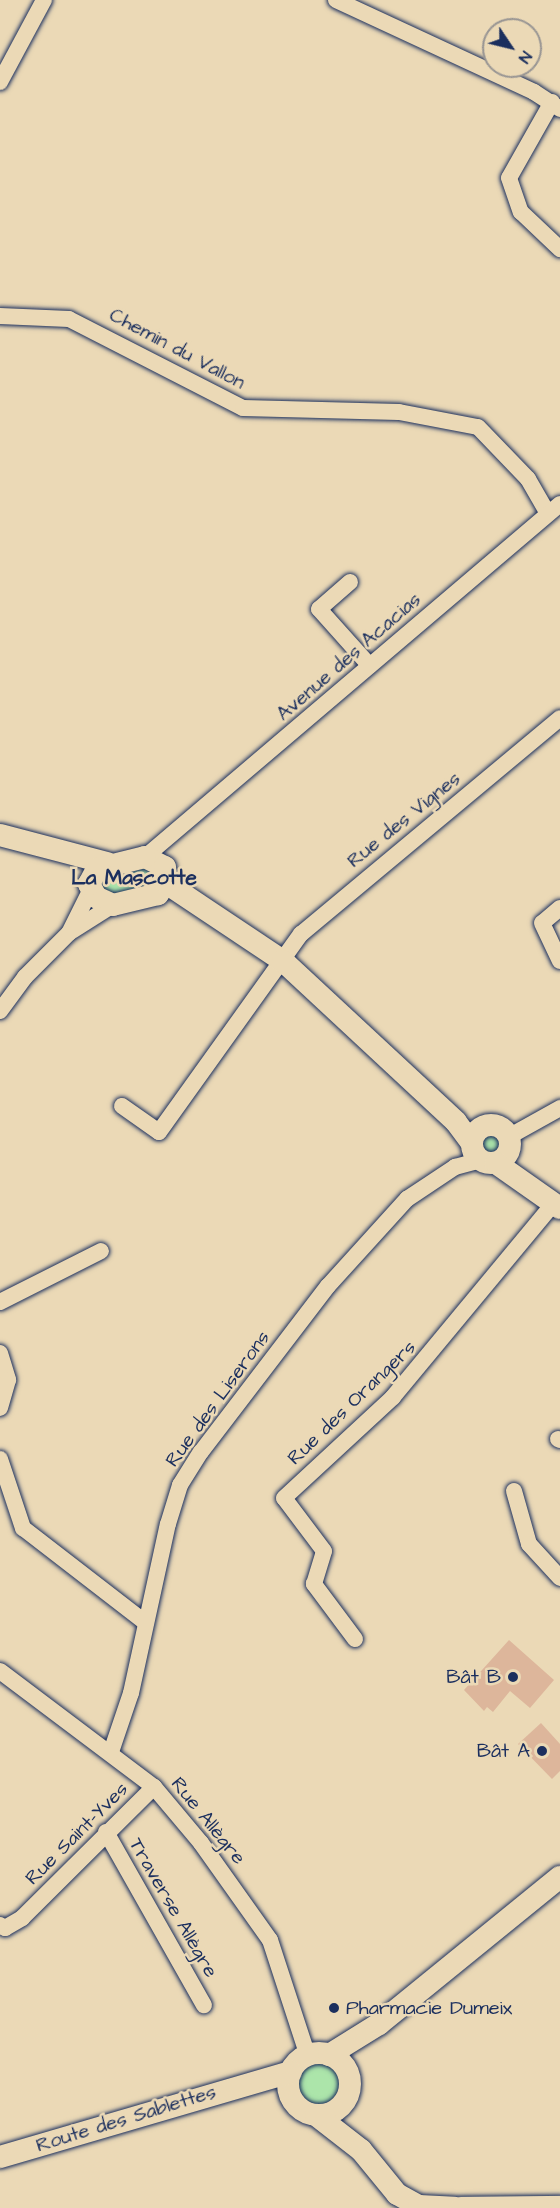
<!DOCTYPE html>
<html>
<head>
<meta charset="utf-8">
<style>
	body { margin:0 }
	#map { position:relative; width:560px; height:2208px; overflow:hidden; background:#ebd9b6; font-family:"Architects Daughter",sans-serif }
	div>[style] { position:absolute }
	.green>* { inset:0; background:#ace5aa }
	.round { border-radius:50% }
	.building>* { inset:0; background:#ddb69b }
	.roads { filter:drop-shadow(0 0 2px #1b2f5e) drop-shadow(0 0 2px #1b2f5e) }
	.street>* { height:16px; margin:-8px; padding:0 8px; transform-origin:8px; border-radius:8px; background:#ebd9b6 }
	.secondary>* { height:22px; margin:-11px; padding:0 11px; transform-origin:11px; border-radius:11px; background:#ebd9b6 }
	.secondary>.ring { margin:-11px; padding:0; box-sizing:content-box; background:none; border:22px solid #ebd9b6; border-radius:50% }
	.dots>* { width:16px; height:16px; translate:-50% -50%; box-sizing:border-box; border:3px solid #ebd9b6; border-radius:50% }
	span { translate:-50% -50%; white-space:nowrap; text-align:center; line-height:1.15; -webkit-text-stroke:5px #ebd9b6; paint-order:stroke }
	.street-label { font-size:20px; color:#1b2f5e }
	.poi-label { font-size:20px; color:#1b2f5e }
	.right { translate:-100% -50%; text-align:right }
	.left { translate:0 -50%; text-align:left }
	.neighbourhood-label { font-size:21px; color:#1b2f5e; font-weight:700 }
	.north { position:absolute; left:482px; top:18px; width:60px; height:60px; box-sizing:border-box; background:#ebd9b6; border:2px solid #989593; border-radius:50%; rotate:125deg; font-size:16px; font-weight:700; line-height:24px; text-align:center; color:#1b2f5e }
	.north::after { content:''; display:block; margin:auto; width:21px; height:27px; background:#1b2f5e; clip-path:polygon(50% 0,100% 100%,50% 72%,0 100%) }
</style>
</head>
<body>
<div id="map">
	<div class="green">
		<i style="clip-path:polygon(145px 857px,166px 883px,113px 905px,90px 878px)"></i>
		<i class="round" style="left:473px;top:1125px;width:36px;height:36px"></i>
		<i class="round" style="left:288px;top:2053px;width:62px;height:62px"></i>
	</div>
	<div class="building">
		<i style="clip-path:polygon(509px 1640px,554px 1680px,530px 1708px,510px 1691px,493px 1712px,487px 1707px,484px 1711px,464px 1690px)"></i>
		<i style="clip-path:polygon(541px 1723px,560px 1744px,560px 1771px,552px 1779px,518px 1744px)"></i>
	</div>
	<div class="roads">
		<div class="street">
			<i style="left:336px;top:0;width:218px;rotate:24.9deg"></i>
			<i style="left:534px;top:92px;width:31px;rotate:33deg"></i>
			<i style="left:0;top:82px;width:93px;rotate:-61.8deg"></i>
			<i style="left:552px;top:102px;width:87px;rotate:119.5deg"></i>
			<i style="left:509px;top:178px;width:36px;rotate:71deg"></i>
			<i style="left:521px;top:212px;width:54px;rotate:43.5deg"></i>
			<i style="left:0;top:316px;width:69px;rotate:2.5deg"></i>
			<i style="left:69px;top:319px;width:195px;rotate:27.1deg"></i>
			<i style="left:243px;top:408px;width:156px;rotate:1.5deg"></i>
			<i style="left:399px;top:412px;width:80px;rotate:10.8deg"></i>
			<i style="left:478px;top:427px;width:72px;rotate:46.1deg"></i>
			<i style="left:528px;top:479px;width:38px;rotate:60deg"></i>
			<i style="left:350px;top:582px;width:41px;rotate:138.9deg"></i>
			<i style="left:319px;top:609px;width:76px;rotate:48.2deg"></i>
			<i style="left:145px;top:857px;width:545px;rotate:-40.38deg"></i>
			<i style="left:560px;top:908px;width:23px;rotate:140deg"></i>
			<i style="left:542px;top:923px;width:42px;rotate:64.7deg"></i>
			<i style="left:72px;top:931px;width:49px;rotate:-32.4deg"></i>
			<i style="left:0;top:1011px;width:42px;rotate:-53.7deg"></i>
			<i style="left:25px;top:977px;width:62px;rotate:-45deg"></i>
			<i style="left:69px;top:933px;width:49px;rotate:-63.4deg"></i>
			<i style="left:122px;top:1106px;width:45px;rotate:35.1deg"></i>
			<i style="left:159px;top:1132px;width:244px;rotate:-54.4deg"></i>
			<i style="left:301px;top:934px;width:337px;rotate:-39.8deg"></i>
			<i style="left:508px;top:1137px;width:60px;rotate:-29.1deg"></i>
			<i style="left:0;top:1302px;width:113px;rotate:-26.8deg"></i>
			<i style="left:0;top:1353px;width:28px;rotate:73deg"></i>
			<i style="left:8px;top:1380px;width:29px;rotate:106deg"></i>
			<i style="left:558px;top:1439px;width:2px;rotate:27deg"></i>
			<i style="left:0;top:1459px;width:73px;rotate:71.6deg"></i>
			<i style="left:23px;top:1528px;width:155px;rotate:37.7deg"></i>
			<i style="left:514px;top:1491px;width:55px;rotate:74.2deg"></i>
			<i style="left:529px;top:1544px;width:46px;rotate:47.6deg"></i>
			<i style="left:355px;top:1639px;width:69px;rotate:-126.7deg"></i>
			<i style="left:314px;top:1584px;width:34px;rotate:-73deg"></i>
			<i style="left:324px;top:1551px;width:66px;rotate:-127deg"></i>
			<i style="left:284px;top:1498px;width:149px;rotate:-42.8deg"></i>
			<i style="left:393px;top:1397px;width:251px;rotate:-50.3deg"></i>
			<i style="left:0;top:1671px;width:193px;rotate:37deg"></i>
			<i style="left:154px;top:1787px;width:73px;rotate:50deg"></i>
			<i style="left:201px;top:1843px;width:119px;rotate:54.6deg"></i>
			<i style="left:270px;top:1940px;width:122px;rotate:71.9deg"></i>
			<i style="left:111px;top:1752px;width:62px;rotate:-71.3deg"></i>
			<i style="left:131px;top:1693px;width:173px;rotate:-77.7deg"></i>
			<i style="left:168px;top:1524px;width:41px;rotate:-72.9deg"></i>
			<i style="left:180px;top:1485px;width:39px;rotate:-58deg"></i>
			<i style="left:201px;top:1452px;width:209px;rotate:-52.6deg"></i>
			<i style="left:328px;top:1286px;width:118px;rotate:-47.8deg"></i>
			<i style="left:407px;top:1199px;width:58px;rotate:-33.7deg"></i>
			<i style="left:455px;top:1167px;width:27px;rotate:-15deg"></i>
			<i style="left:106px;top:1832px;width:199px;rotate:60.5deg"></i>
			<i style="left:0;top:1925px;width:6px;rotate:31deg"></i>
			<i style="left:5px;top:1928px;width:20px;rotate:-30deg"></i>
			<i style="left:22px;top:1918px;width:186px;rotate:-44.8deg"></i>
		</div>
		<div class="secondary">
			<i style="left:0;top:835px;width:111px;rotate:14.7deg"></i>
			<i style="left:145px;top:857px;width:22px;rotate:27deg"></i>
			<i style="left:165px;top:867px;width:16px;rotate:86deg"></i>
			<i style="left:166px;top:883px;width:14px;rotate:126deg"></i>
			<i style="left:158px;top:894px;width:46px;rotate:166.3deg"></i>
			<i style="left:113px;top:905px;width:19px;rotate:-155deg"></i>
			<i style="left:96px;top:897px;width:15px;rotate:-118deg"></i>
			<i style="left:89px;top:884px;width:17px;rotate:-62deg"></i>
			<i style="left:97px;top:869px;width:49px;rotate:-14deg"></i>
			<i style="left:166px;top:883px;width:141px;rotate:33.7deg"></i>
			<i style="left:283px;top:961px;width:236px;rotate:42.9deg"></i>
			<i style="left:456px;top:1122px;width:26px;rotate:53deg"></i>
			<i class="ring" style="left:472px;top:1125px;width:16px;height:16px"></i>
			<i style="left:496px;top:1163px;width:78px;rotate:35.1deg"></i>
			<i class="ring" style="left:288px;top:2053px;width:40px;height:40px"></i>
			<i style="left:329px;top:2055px;width:59px;rotate:-31.8deg"></i>
			<i style="left:379px;top:2024px;width:233px;rotate:-39.1deg"></i>
			<i style="left:316px;top:2115px;width:57px;rotate:37.9deg"></i>
			<i style="left:361px;top:2150px;width:57px;rotate:50.7deg"></i>
			<i style="left:397px;top:2194px;width:25px;rotate:29deg"></i>
			<i style="left:419px;top:2206px;width:35px;rotate:3deg"></i>
			<i style="left:0;top:2157px;width:303px;rotate:-16.3deg"></i>
			<i style="left:461px;top:2208px;width:99px;rotate:-0.6deg"></i>
		</div>
	</div>
	<div class="dots">
		<i style="left:513px;top:1677px;background:#1b2f5e"></i>
		<i style="left:542px;top:1751px;background:#1b2f5e"></i>
		<i style="left:334px;top:2008px;background:#1b2f5e"></i>
	</div>
	<div class="street-label">
		<span style="left:177px;top:349px;rotate:28deg">Chemin du Vallon</span>
		<span style="left:349px;top:657px;rotate:-41deg">Avenue des Acacias</span>
		<span style="left:404px;top:820px;rotate:-39deg">Rue des Vignes</span>
		<span style="left:218px;top:1399px;rotate:-54deg">Rue des Liserons</span>
		<span style="left:352px;top:1403px;rotate:-44deg">Rue des Orangers</span>
		<span style="left:208px;top:1821px;rotate:51deg">Rue Allègre</span>
		<span style="left:77px;top:1834px;rotate:-45deg">Rue Saint-Yves</span>
		<span style="left:173px;top:1908px;rotate:60deg">Traverse Allègre</span>
		<span style="left:126px;top:2119px;rotate:-17deg">Route des Sablettes</span>
	</div>
	<div class="poi-label">
		<span class="right" style="left:501px;top:1677px">Bât B</span>
		<span class="right" style="left:530px;top:1751px">Bât A</span>
		<span class="left" style="left:346px;top:2008px">Pharmacie Dumeix</span>
	</div>
	<div class="neighbourhood-label">
		<span style="left:134px;top:878px">La Mascotte</span>
	</div>
	<div class="north">N</div>
</div>
</body>
</html>
